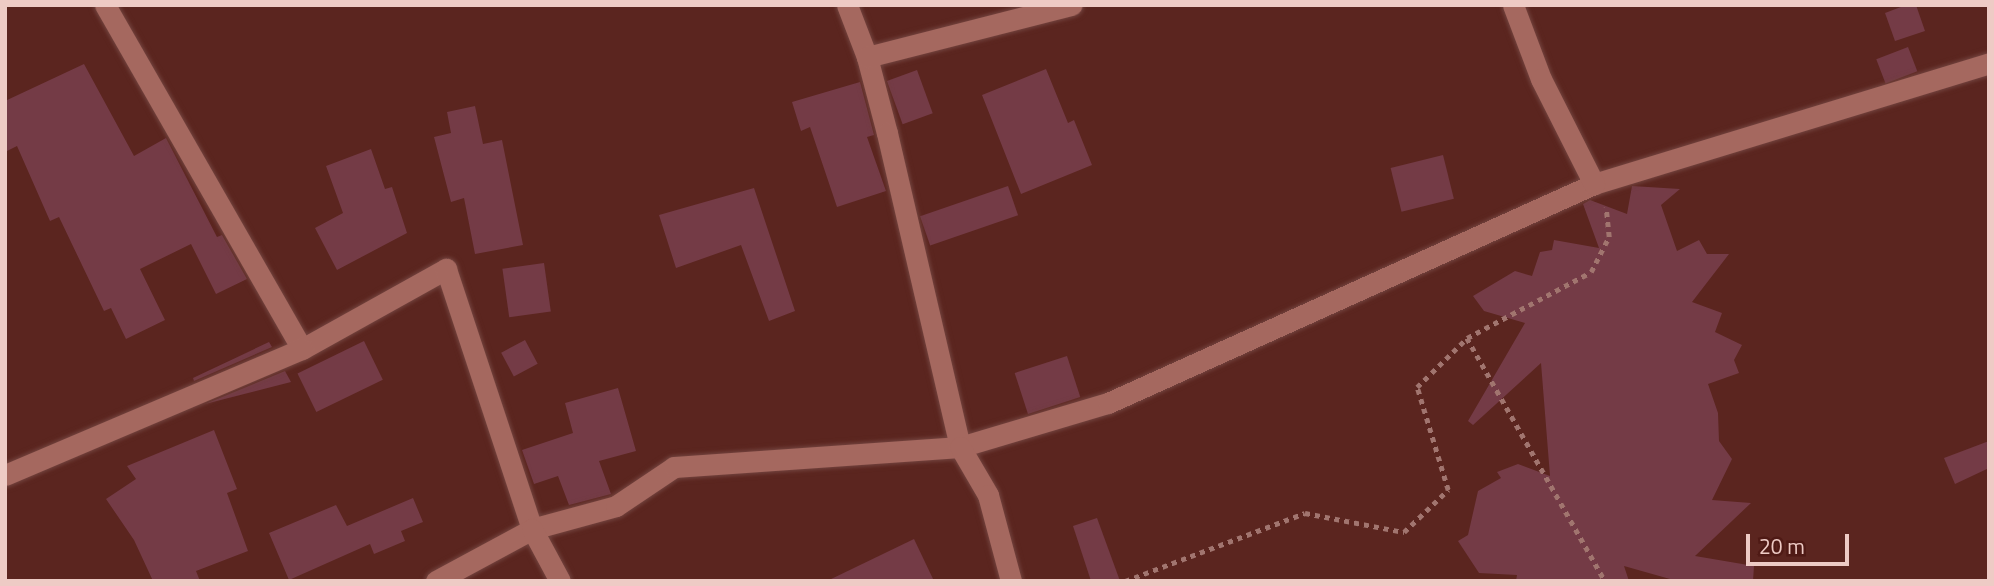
<!DOCTYPE html>
<html>
<head>
<meta charset="utf-8">
<style>
	body { margin:0 }
	#map { position:relative; width:1994px; height:586px; overflow:hidden; background:#5b251f; font-family:"Titillium Web",sans-serif }
	div>[style] { position:absolute }
	.building>* { inset:0; background:#743b46; transform-origin:0 0 }
	.path>* { height:4.5px; margin-top:-2.25px; transform-origin:0; background:repeating-linear-gradient(90deg,#a1756f 0 5px,transparent 0 10px) }
	.roads { filter:drop-shadow(0 0 2px #73443f) drop-shadow(0 0 2px #73443f) }
	.minor>* { height:21px; margin:-10.5px; padding:0 10.5px; transform-origin:10.5px; border-radius:10.5px; background:#a5685f }
	span { translate:-50% -50%; white-space:nowrap; text-align:center; line-height:1.15; -webkit-text-stroke:7px #4f1a15; paint-order:stroke }
	.frame { position:absolute; inset:0; border:7px solid #eecbc5; pointer-events:none }
	.scale { position:absolute; left:1746px; top:534px; width:103px; height:32px; box-sizing:border-box; border:4px solid #eecbc5; border-top:0; padding-left:9px; font-size:21px; line-height:24px; white-space:nowrap; color:#eecbc5; -webkit-text-stroke:5px #4f1a15; paint-order:stroke }
</style>
</head>
<body>
<div id="map">
	<div class="building">
		<i style="clip-path:polygon(1906px 5px,1916px 5px,1925px 31px,1895px 41px,1885px 13px)"></i>
		<i style="left:1908px;top:47px;width:26px;height:34px;rotate:69deg"></i>
		<i style="clip-path:polygon(84px 64px,134px 156px,166px 138px,217px 237px,222px 235px,247px 279px,216px 294px,191px 244px,140px 269px,165px 320px,126px 339px,111px 308px,104px 311px,59px 217px,50px 221px,17px 146px,5px 152px,5px 101px)"></i>
		<i style="clip-path:polygon(1046px 69px,1068px 123px,1074px 120px,1092px 165px,1021px 194px,982px 95px)"></i>
		<i style="left:917px;top:70px;width:46px;height:32px;rotate:70deg"></i>
		<i style="clip-path:polygon(860px 82px,874px 135px,867px 137px,886px 191px,837px 207px,810px 127px,801px 131px,792px 102px)"></i>
		<i style="clip-path:polygon(475px 106px,483px 144px,502px 140px,523px 245px,475px 254px,464px 198px,451px 202px,434px 137px,451px 133px,447px 112px)"></i>
		<i style="clip-path:polygon(371px 149px,385px 189px,392px 187px,407px 233px,337px 270px,315px 228px,343px 213px,326px 166px)"></i>
		<i style="left:1443px;top:155px;width:45px;height:54px;rotate:76deg"></i>
		<i style="left:1008px;top:186px;width:31px;height:93px;rotate:71deg"></i>
		<i style="clip-path:polygon(1632px 186px,1680px 189px,1661px 205px,1677px 251px,1699px 240px,1707px 254px,1729px 254px,1692px 302px,1722px 313px,1715px 332px,1742px 345px,1734px 360px,1739px 373px,1708px 384px,1718px 413px,1719px 441px,1732px 459px,1712px 500px,1751px 503px,1695px 556px,1754px 566px,1753px 581px,1677px 581px,1624px 566px,1629px 581px,1516px 581px,1517px 575px,1479px 573px,1458px 541px,1468px 535px,1478px 491px,1501px 478px,1497px 472px,1518px 464px,1550px 476px,1541px 363px,1473px 425px,1468px 421px,1525px 323px,1484px 311px,1473px 296px,1515px 271px,1532px 276px,1540px 252px,1552px 250px,1554px 240px,1599px 248px,1583px 204px,1590px 200px,1627px 214px)"></i>
		<i style="clip-path:polygon(754px 188px,795px 311px,769px 321px,741px 245px,676px 268px,659px 215px)"></i>
		<i style="left:544px;top:263px;width:49px;height:42px;rotate:82deg"></i>
		<i style="left:525px;top:340px;width:27px;height:27px;rotate:62deg"></i>
		<i style="left:364px;top:341px;width:43px;height:74px;rotate:64deg"></i>
		<i style="clip-path:polygon(269px 342px,272px 347px,194px 381px,193px 378px)"></i>
		<i style="left:1067px;top:356px;width:43px;height:55px;rotate:72deg"></i>
		<i style="clip-path:polygon(285px 371px,291px 382px,205px 404px)"></i>
		<i style="clip-path:polygon(618px 388px,636px 451px,599px 461px,611px 494px,569px 505px,558px 476px,534px 484px,522px 450px,573px 433px,565px 403px)"></i>
		<i style="clip-path:polygon(214px 430px,237px 489px,227px 493px,248px 551px,196px 571px,200px 581px,153px 581px,134px 540px,106px 499px,136px 479px,127px 466px)"></i>
		<i style="clip-path:polygon(1989px 441px,1989px 468px,1955px 484px,1944px 458px)"></i>
		<i style="clip-path:polygon(413px 498px,423px 522px,401px 531px,405px 541px,374px 554px,370px 544px,289px 580px,269px 533px,336px 505px,347px 526px)"></i>
		<i style="clip-path:polygon(1097px 518px,1120px 581px,1091px 581px,1073px 526px)"></i>
		<i style="clip-path:polygon(914px 539px,934px 581px,827px 581px)"></i>
	</div>
	<div class="path">
		<i style="left:1467px;top:338px;width:279px;rotate:60.4deg"></i>
		<i style="left:1125px;top:581px;width:192px;rotate:-20.7deg"></i>
		<i style="left:1305px;top:513px;width:101px;rotate:10.9deg"></i>
		<i style="left:1404px;top:532px;width:61px;rotate:-43.7deg"></i>
		<i style="left:1448px;top:490px;width:108px;rotate:-106.8deg"></i>
		<i style="left:1417px;top:387px;width:70px;rotate:-44.4deg"></i>
		<i style="left:1467px;top:338px;width:140px;rotate:-28deg"></i>
		<i style="left:1591px;top:272px;width:39px;rotate:-63deg"></i>
		<i style="left:1609px;top:237px;width:30px;rotate:-96deg"></i>
	</div>
	<div class="roads">
		<div class="minor">
			<i style="left:105px;top:5px;width:396px;rotate:60.2deg"></i>
			<i style="left:302px;top:349px;width:165px;rotate:-29.1deg"></i>
			<i style="left:446px;top:269px;width:274px;rotate:71.7deg"></i>
			<i style="left:532px;top:529px;width:87px;rotate:-15.3deg"></i>
			<i style="left:616px;top:506px;width:70px;rotate:-33.9deg"></i>
			<i style="left:674px;top:467px;width:287px;rotate:-4deg"></i>
			<i style="left:960px;top:447px;width:154px;rotate:-16.6deg"></i>
			<i style="left:1108px;top:403px;width:533px;rotate:-24.26deg"></i>
			<i style="left:1594px;top:184px;width:413px;rotate:-17deg"></i>
			<i style="left:847px;top:5px;width:56px;rotate:69deg"></i>
			<i style="left:867px;top:57px;width:79px;rotate:75.3deg"></i>
			<i style="left:887px;top:133px;width:322px;rotate:76.9deg"></i>
			<i style="left:960px;top:447px;width:56px;rotate:59.7deg"></i>
			<i style="left:988px;top:495px;width:89px;rotate:75deg"></i>
			<i style="left:1513px;top:5px;width:79px;rotate:69.3deg"></i>
			<i style="left:1541px;top:79px;width:118px;rotate:63.2deg"></i>
			<i style="left:867px;top:57px;width:211px;rotate:-14.3deg"></i>
			<i style="left:5px;top:475px;width:323px;rotate:-23deg"></i>
			<i style="left:436px;top:581px;width:109px;rotate:-28.4deg"></i>
			<i style="left:532px;top:529px;width:59px;rotate:61.7deg"></i>
		</div>
	</div>
	<div class="frame"></div>
	<div class="scale">20 m</div>
</div>
</body>
</html>
